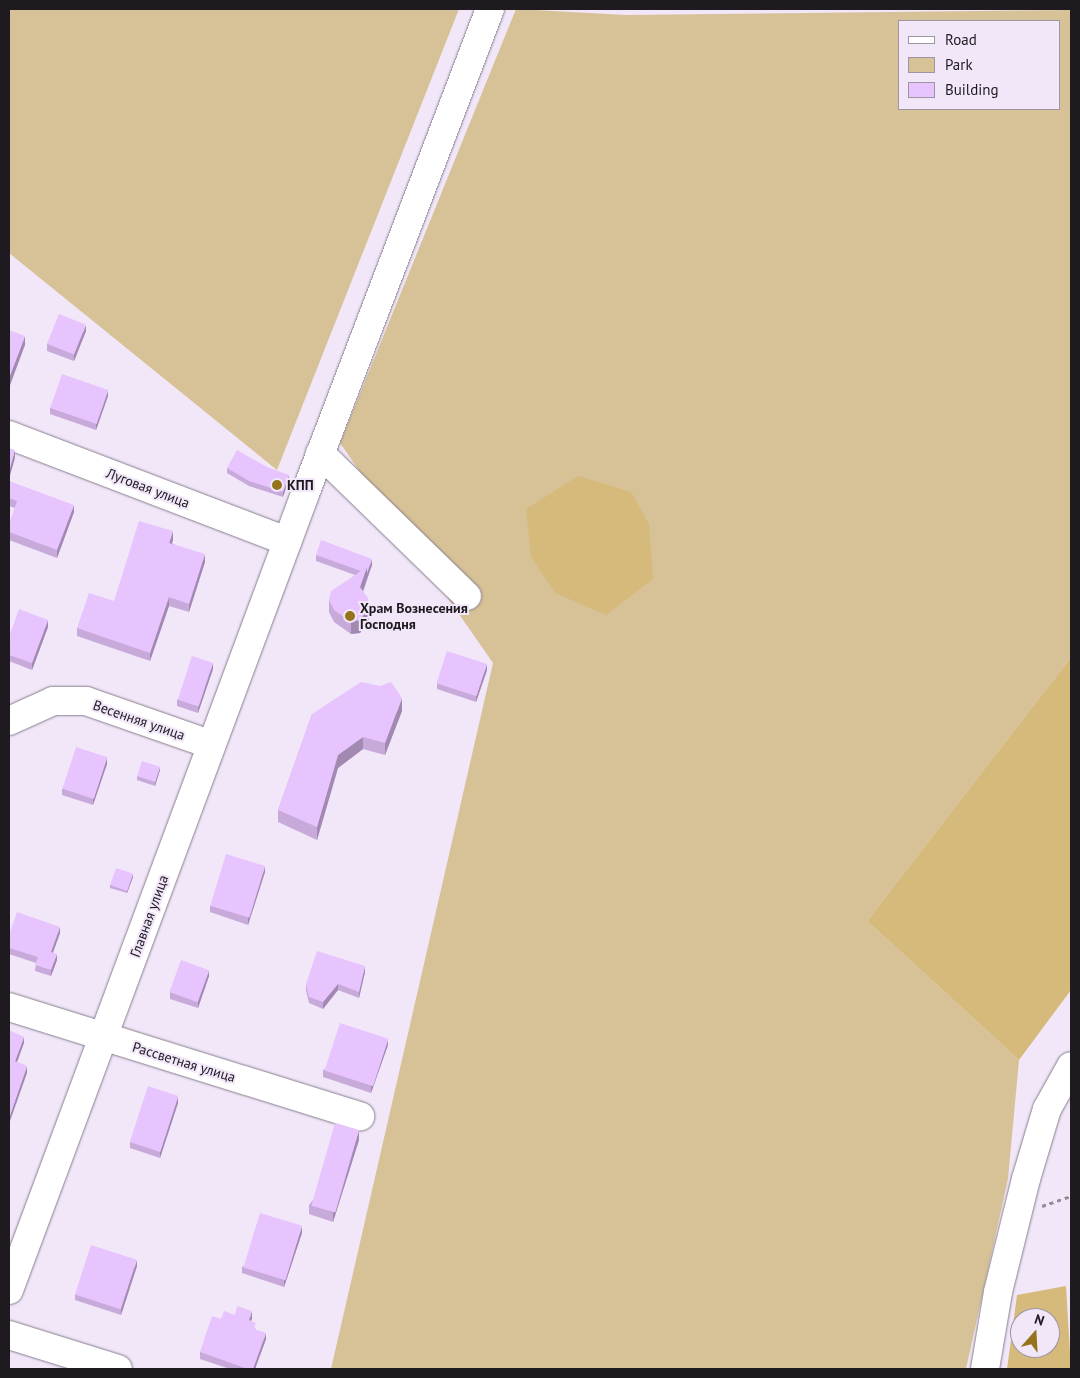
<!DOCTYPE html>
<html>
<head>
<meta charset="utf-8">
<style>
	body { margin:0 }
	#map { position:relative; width:1080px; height:1378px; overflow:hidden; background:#f1e7f8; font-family:"PT Sans",sans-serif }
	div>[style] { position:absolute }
	.green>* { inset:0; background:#d6c296 }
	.forest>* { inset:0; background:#d6ba7c }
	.path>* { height:3px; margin-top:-1.5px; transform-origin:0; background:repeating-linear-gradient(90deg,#938b98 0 4px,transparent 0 8px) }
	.roads { filter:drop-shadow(0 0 1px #877d8d) drop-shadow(0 0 1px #877d8d) }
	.minor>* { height:28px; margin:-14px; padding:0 14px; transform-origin:14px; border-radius:14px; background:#fff }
	.wall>* { inset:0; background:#c7a9da }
	.shaded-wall>* { inset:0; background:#a289b2 }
	.building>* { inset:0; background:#e7c4fe; transform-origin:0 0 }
	.dots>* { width:14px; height:14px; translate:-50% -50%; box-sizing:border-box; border:2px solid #f1e7f8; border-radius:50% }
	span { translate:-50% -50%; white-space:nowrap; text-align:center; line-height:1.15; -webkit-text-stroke:4px #f1e7f8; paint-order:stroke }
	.poi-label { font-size:14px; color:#1e1a20; font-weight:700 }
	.left { translate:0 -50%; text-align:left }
	.street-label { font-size:14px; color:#1e1a20 }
	.frame { position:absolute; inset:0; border:10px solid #1e1a20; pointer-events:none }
	.legend { position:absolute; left:898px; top:20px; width:162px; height:90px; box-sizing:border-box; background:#f1e7f8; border:1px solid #9d95a2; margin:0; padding:6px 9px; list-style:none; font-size:15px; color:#1e1a20 }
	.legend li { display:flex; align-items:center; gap:10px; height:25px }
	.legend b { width:25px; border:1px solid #9d95a2 }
	.north { position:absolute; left:1010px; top:1308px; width:50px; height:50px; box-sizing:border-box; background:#f1e7f8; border:1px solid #9d95a2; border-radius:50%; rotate:19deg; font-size:14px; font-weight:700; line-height:20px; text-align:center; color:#1e1a20 }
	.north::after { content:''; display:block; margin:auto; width:18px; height:22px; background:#94731a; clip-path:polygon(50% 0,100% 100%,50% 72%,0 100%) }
</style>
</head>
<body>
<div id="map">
	<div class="green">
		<i style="clip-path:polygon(9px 9px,459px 9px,277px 470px,9px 253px)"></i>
		<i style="clip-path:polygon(evenodd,516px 9px,626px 15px,1071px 10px,1071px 657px,867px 921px,1019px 1060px,1008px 1179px,966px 1369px,331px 1369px,493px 663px,340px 443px,516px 9px,899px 21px,1059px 21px,1059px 109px,899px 109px,899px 21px)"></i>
	</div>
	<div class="forest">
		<i style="clip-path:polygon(578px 476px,631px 492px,649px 524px,653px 579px,606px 615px,555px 593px,531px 557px,526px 509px)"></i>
		<i style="clip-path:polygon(1071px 657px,1071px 990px,1019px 1060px,867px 921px)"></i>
		<i style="clip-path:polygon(evenodd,1066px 1286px,1071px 1369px,1007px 1369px,1017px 1295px,1066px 1286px,1020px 1318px,1050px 1318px,1050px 1348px,1020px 1348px,1020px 1318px)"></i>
	</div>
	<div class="path">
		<i style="left:1042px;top:1206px;width:31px;rotate:-19deg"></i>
	</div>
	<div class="roads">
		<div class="minor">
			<i style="left:9px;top:435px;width:298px;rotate:20.9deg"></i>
			<i style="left:320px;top:453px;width:205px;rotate:44.2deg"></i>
			<i style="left:9px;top:721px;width:48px;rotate:-24.4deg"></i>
			<i style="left:53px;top:701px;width:33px"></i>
			<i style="left:86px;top:701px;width:133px;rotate:19.2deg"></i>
			<i style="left:9px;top:1007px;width:368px;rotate:17.3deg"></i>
			<i style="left:9px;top:1290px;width:849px;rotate:-69.6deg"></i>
			<i style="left:305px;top:494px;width:519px;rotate:-69.12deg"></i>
			<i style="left:9px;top:1335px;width:114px;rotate:17.3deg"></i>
			<i style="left:985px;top:1369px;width:78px;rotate:-80.4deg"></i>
			<i style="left:998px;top:1292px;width:116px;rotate:-76.1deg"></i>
			<i style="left:1026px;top:1179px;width:73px;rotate:-73.3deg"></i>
			<i style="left:1047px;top:1109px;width:49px;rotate:-60.8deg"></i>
		</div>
	</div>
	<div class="wall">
		<i style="clip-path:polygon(86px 331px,74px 361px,47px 351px,47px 344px)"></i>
		<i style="clip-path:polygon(108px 396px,96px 430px,50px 414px,50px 408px)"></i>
		<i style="clip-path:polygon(227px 468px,289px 479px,283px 497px,249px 486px,227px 473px)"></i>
		<i style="clip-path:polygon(9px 481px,74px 512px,57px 558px,9px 540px,9px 525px,15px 508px,9px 506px)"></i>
		<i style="clip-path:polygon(173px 540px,172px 543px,205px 562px,189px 612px,169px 606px,150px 661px,77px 636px,77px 628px,114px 601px)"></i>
		<i style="clip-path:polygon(316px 555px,372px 565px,363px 592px,369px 620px,360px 633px,351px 634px,334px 622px,329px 612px,329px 600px,355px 575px,316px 561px)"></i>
		<i style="clip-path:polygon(48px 627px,32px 670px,9px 661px,9px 637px)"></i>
		<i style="clip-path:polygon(213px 669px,198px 713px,177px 706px,177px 700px)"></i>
		<i style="clip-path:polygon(487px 670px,476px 702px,437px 689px,437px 683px)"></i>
		<i style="clip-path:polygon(402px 711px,385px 755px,363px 749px,338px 768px,317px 840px,278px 822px,278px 810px,312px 714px)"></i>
		<i style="clip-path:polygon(107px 764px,93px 805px,62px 795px,62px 789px)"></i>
		<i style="clip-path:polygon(160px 770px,155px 786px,137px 780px,137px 776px)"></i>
		<i style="clip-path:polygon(265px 872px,248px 925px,210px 912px,210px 906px)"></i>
		<i style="clip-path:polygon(133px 877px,127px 893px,110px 888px,110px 885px)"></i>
		<i style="clip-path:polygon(60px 933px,53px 952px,57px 960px,51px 976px,35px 971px,36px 963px,9px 954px,9px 935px)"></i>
		<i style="clip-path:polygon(365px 972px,359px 998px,338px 990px,323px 1009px,309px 1003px,306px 990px,306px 984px)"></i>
		<i style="clip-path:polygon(209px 976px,198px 1008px,170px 999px,170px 992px)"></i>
		<i style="clip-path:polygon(388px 1045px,371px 1093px,323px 1077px,323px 1070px)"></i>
		<i style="clip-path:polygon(178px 1103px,160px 1158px,130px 1148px,130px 1142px)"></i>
		<i style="clip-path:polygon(359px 1140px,333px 1222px,309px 1214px,309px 1205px)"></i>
		<i style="clip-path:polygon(302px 1233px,284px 1287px,242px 1273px,242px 1267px)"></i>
		<i style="clip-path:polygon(137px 1266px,121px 1315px,75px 1300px,75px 1294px)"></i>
		<i style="clip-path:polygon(235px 1315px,252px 1318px,251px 1321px,255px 1329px,266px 1339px,255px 1369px,230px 1369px,200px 1359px,200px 1352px,221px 1319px)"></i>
	</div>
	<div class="shaded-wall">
		<i style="clip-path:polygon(86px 325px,86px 331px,74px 361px,74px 355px)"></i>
		<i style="clip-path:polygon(25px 336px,25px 345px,9px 388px,9px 378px)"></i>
		<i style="clip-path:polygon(108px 390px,108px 396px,96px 430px,96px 424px)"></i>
		<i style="clip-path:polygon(15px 450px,15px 458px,9px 479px,9px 471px)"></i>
		<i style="clip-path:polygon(289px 475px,289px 479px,283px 497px,283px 492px)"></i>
		<i style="clip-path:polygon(74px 505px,74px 512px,57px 558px,57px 550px)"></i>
		<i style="clip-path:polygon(173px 531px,173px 540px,169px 551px,169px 543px)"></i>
		<i style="clip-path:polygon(205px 554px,205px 562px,189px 612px,189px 604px)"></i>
		<i style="clip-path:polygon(372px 559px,372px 565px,367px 579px,367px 573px)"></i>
		<i style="clip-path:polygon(367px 567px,367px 579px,360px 600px,360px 587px)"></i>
		<i style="clip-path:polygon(169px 597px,169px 606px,150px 661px,150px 653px)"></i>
		<i style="clip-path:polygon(369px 608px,369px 620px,360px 633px,351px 634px,351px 622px)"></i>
		<i style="clip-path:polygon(48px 620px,48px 627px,32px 670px,32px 663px)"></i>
		<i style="clip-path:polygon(213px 663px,213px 669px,198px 713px,198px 707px)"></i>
		<i style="clip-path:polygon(487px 664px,487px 670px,476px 702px,476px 696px)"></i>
		<i style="clip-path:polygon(402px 698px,402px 711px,385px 755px,385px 743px)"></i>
		<i style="clip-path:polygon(363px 737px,363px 749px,338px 768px,317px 840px,317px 827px,338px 755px)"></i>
		<i style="clip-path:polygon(107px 757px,107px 764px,93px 805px,93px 799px)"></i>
		<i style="clip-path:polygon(160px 767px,160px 770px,155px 786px,155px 783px)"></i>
		<i style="clip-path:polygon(265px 866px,265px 872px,248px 925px,248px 918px)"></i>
		<i style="clip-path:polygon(133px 874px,133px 877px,127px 893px,127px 890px)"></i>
		<i style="clip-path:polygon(60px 927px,60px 933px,51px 958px,51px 952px)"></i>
		<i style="clip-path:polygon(57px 954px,57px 960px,51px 976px,51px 970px)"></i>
		<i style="clip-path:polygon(365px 966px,365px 972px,359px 998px,359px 992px)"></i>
		<i style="clip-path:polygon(209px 970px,209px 976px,198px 1008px,198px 1002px)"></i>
		<i style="clip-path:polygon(338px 984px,338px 990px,323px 1009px,323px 1002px)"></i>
		<i style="clip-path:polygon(24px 1037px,24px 1043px,15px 1068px,15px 1061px)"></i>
		<i style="clip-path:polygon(388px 1039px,388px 1045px,371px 1093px,371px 1087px)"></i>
		<i style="clip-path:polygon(27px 1066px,27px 1073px,9px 1124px,9px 1118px)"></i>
		<i style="clip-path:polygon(178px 1096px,178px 1103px,160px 1158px,160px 1152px)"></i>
		<i style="clip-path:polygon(359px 1130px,359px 1140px,333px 1222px,333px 1213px)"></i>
		<i style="clip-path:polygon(302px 1226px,302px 1233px,284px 1287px,284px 1281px)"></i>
		<i style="clip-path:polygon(137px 1260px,137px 1266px,121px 1315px,121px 1309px)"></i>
		<i style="clip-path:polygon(252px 1311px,252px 1318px,249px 1327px,249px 1320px)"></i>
		<i style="clip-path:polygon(266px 1333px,266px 1339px,255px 1369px,253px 1369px)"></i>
	</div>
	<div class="building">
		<i style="left:59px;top:314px;width:29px;height:32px;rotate:22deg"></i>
		<i style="clip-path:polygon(9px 330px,25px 336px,9px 378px)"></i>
		<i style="left:62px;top:374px;width:49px;height:36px;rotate:19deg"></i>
		<i style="clip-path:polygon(9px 448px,15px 450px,9px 471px)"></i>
		<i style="clip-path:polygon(237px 450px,267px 467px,289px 475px,283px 492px,249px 481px,227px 468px)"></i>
		<i style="clip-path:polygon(9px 481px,74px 505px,57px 550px,9px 532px,9px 525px,17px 501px,9px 498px)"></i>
		<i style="clip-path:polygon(139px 521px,173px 531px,169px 543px,205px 554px,189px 604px,169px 597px,150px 653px,77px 628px,89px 593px,114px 601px)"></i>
		<i style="clip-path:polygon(321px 540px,372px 559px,367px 573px,367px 567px,361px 571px,316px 555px)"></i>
		<i style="clip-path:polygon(367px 567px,360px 587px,368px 598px,369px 608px,360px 620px,351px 622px,334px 610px,329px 600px,331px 591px)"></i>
		<i style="clip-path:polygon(19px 609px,48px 620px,32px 663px,9px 655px,9px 637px)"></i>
		<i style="left:447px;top:651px;width:42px;height:34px;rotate:18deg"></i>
		<i style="left:192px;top:656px;width:22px;height:46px;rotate:18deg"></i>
		<i style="clip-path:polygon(361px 682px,380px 686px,391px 682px,402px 698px,385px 743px,363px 737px,338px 755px,317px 827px,278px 810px,312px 714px)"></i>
		<i style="left:76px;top:747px;width:33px;height:44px;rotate:18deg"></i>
		<i style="left:142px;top:761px;width:19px;height:16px;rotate:18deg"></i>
		<i style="left:226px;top:854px;width:41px;height:54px;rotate:17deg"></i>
		<i style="left:116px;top:868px;width:18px;height:18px;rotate:19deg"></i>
		<i style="clip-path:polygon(17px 912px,60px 927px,51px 952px,57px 954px,51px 970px,35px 965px,38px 957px,9px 948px,9px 935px)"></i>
		<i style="clip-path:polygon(317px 951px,365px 966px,359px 992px,338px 984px,323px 1002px,309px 997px,306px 984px)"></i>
		<i style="left:181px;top:960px;width:30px;height:34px;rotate:20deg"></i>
		<i style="left:340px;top:1023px;width:51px;height:50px;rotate:18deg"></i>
		<i style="clip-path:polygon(9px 1030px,24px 1037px,15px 1061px,27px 1066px,9px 1118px)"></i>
		<i style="left:148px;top:1086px;width:32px;height:59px;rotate:18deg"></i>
		<i style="left:335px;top:1123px;width:25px;height:86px;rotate:16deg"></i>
		<i style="left:260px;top:1213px;width:44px;height:57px;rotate:17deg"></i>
		<i style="left:91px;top:1245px;width:48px;height:52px;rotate:18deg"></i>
		<i style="clip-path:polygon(237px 1306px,252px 1311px,249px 1320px,256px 1323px,254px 1329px,266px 1333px,253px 1369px,248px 1369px,200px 1352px,212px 1316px,221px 1319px,224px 1311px,235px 1315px)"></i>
	</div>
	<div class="dots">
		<i style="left:277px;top:485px;background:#94731a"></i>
		<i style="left:350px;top:616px;background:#94731a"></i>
	</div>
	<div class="poi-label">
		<span class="left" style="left:287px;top:485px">КПП</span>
		<span class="left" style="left:360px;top:616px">Храм Вознесения<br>Господня</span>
	</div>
	<div class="street-label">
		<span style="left:148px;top:488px;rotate:21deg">Луговая улица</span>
		<span style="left:139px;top:720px;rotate:19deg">Весенняя улица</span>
		<span style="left:149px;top:916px;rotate:-70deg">Главная улица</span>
		<span style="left:184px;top:1062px;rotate:17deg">Рассветная улица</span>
	</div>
	<div class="frame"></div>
	<ul class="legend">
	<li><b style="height:6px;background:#fff"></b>Road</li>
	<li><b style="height:14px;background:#d6c296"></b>Park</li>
	<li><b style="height:14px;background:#e7c4fe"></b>Building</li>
	</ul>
	<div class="north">N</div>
</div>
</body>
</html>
